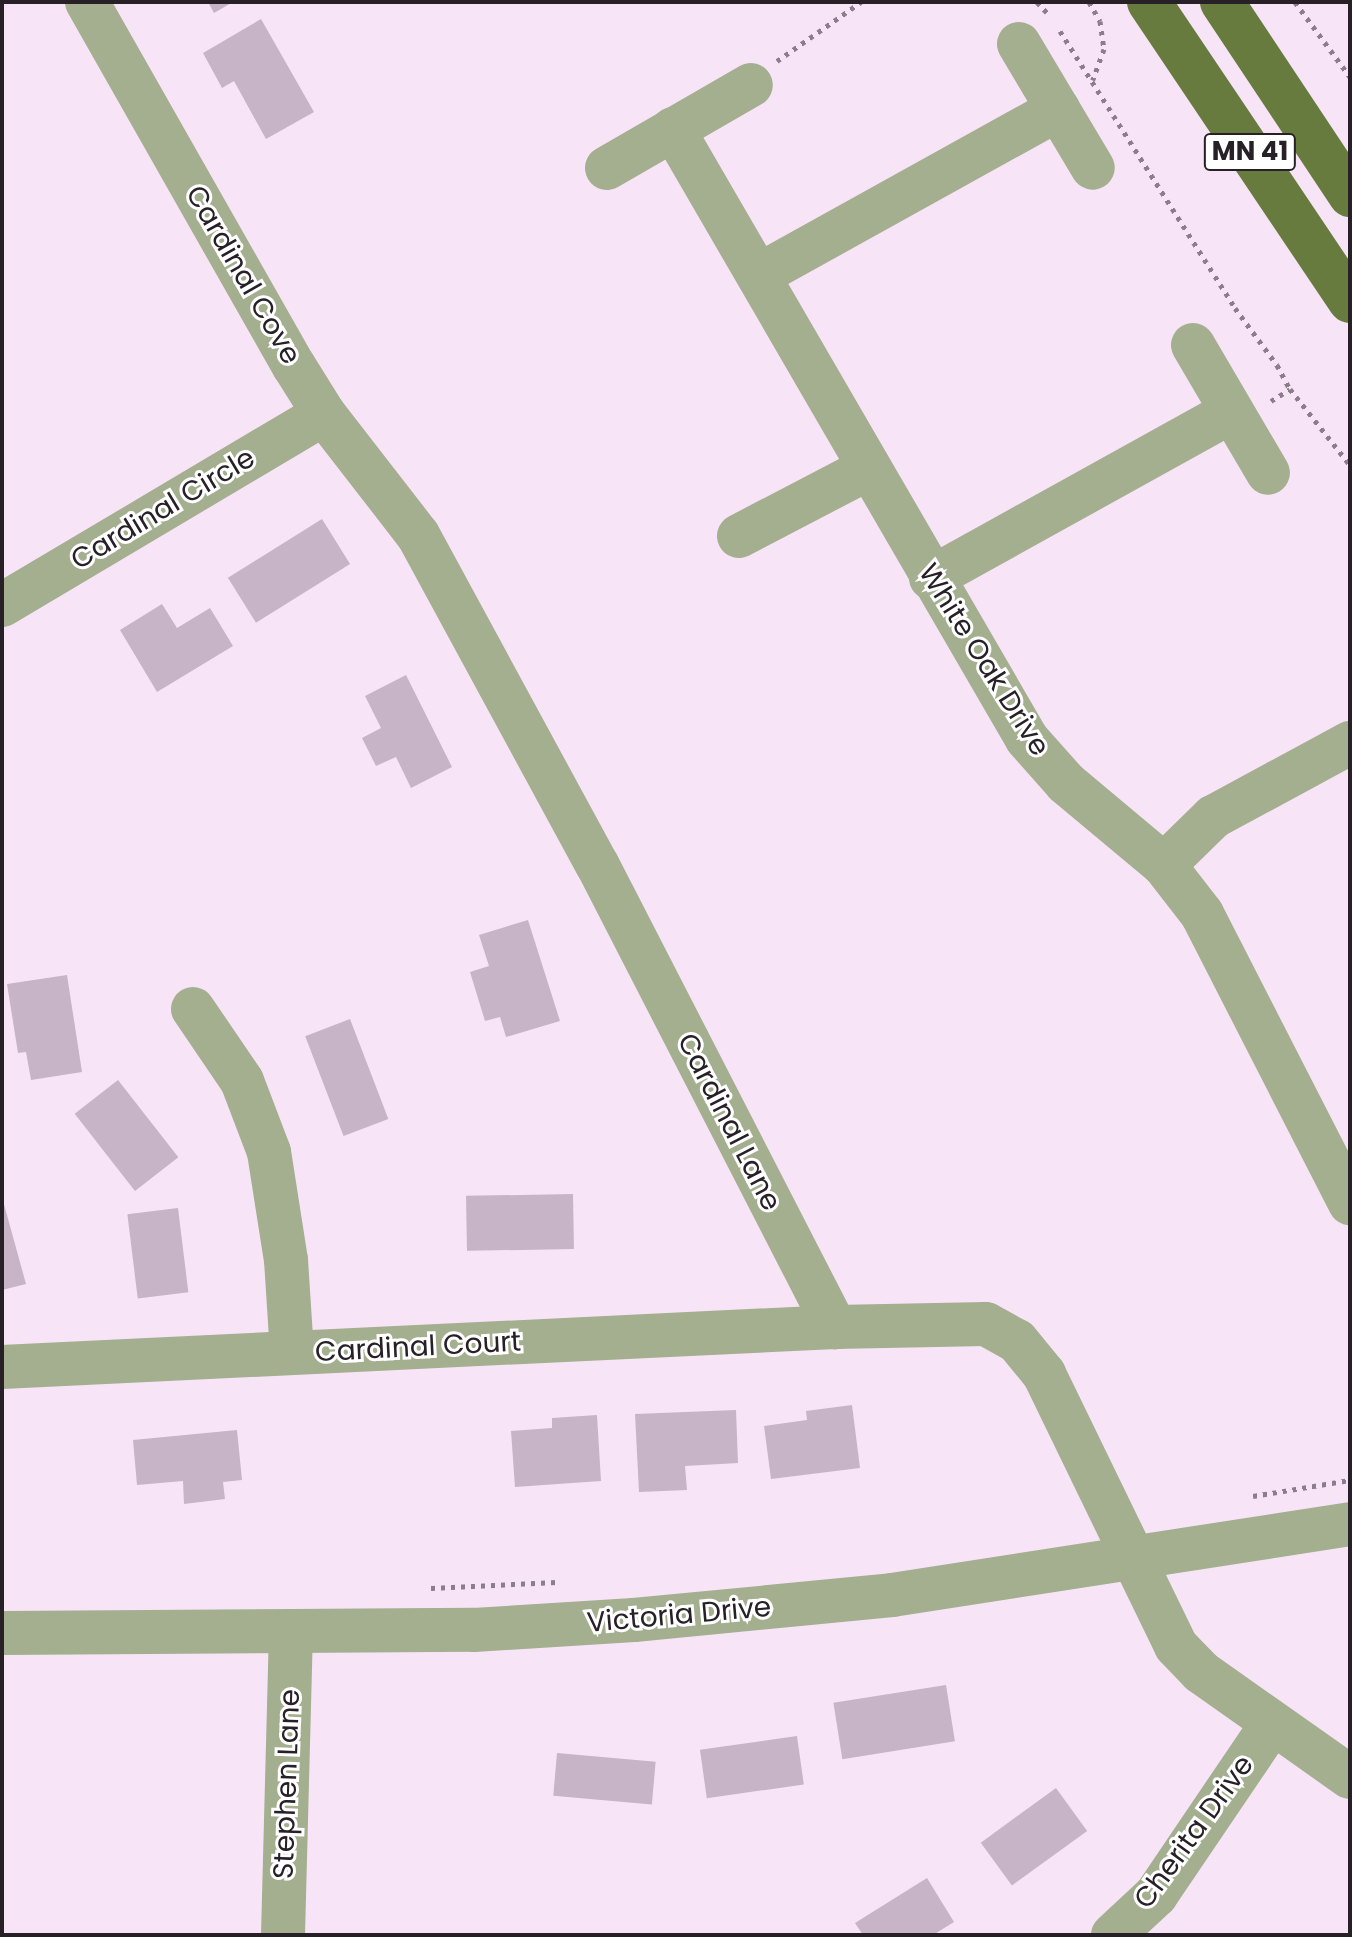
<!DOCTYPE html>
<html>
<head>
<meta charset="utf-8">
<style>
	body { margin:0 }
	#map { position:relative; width:1352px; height:1937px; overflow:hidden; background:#f8e4f7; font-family:Poppins,sans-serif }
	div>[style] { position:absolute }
	.building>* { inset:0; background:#c7b4c6; transform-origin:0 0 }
	.path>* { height:5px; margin-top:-2.5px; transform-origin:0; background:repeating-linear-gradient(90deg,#8b7d8a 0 4px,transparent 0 10px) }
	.minor>* { height:44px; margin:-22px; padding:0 22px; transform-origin:22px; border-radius:22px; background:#a3af8f }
	.major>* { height:44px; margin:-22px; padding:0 22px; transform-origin:22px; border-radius:22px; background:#677b3f }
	span { translate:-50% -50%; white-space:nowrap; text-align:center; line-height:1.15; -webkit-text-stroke:6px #fff; paint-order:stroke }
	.shield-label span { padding:2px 6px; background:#fff; border:2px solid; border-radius:6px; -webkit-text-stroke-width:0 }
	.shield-label { font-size:26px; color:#272027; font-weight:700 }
	.street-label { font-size:28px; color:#272027 }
	.frame { position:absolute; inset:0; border:4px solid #272027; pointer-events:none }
</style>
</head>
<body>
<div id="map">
	<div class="building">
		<i style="clip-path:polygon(208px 2px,233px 2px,214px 13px)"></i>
		<i style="clip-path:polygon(261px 19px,314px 112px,266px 139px,234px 81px,222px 88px,203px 53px)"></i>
		<i style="left:322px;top:519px;width:53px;height:111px;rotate:58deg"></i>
		<i style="clip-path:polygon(162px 604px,177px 628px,210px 608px,233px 646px,157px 692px,120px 630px)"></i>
		<i style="clip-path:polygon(406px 675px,452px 767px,411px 788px,396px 757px,376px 766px,362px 738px,381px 728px,365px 696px)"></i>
		<i style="clip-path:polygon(528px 920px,560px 1021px,506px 1037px,500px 1017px,485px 1021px,470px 972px,489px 966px,479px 935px)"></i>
		<i style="clip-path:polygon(67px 975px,82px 1072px,31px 1080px,26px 1052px,18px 1053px,7px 984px)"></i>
		<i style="left:350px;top:1019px;width:107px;height:48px;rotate:69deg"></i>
		<i style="left:118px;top:1080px;width:98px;height:55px;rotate:52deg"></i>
		<i style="left:573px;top:1194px;width:55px;height:107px;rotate:89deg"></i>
		<i style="clip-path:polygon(2px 1197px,26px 1284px,2px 1290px)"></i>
		<i style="left:178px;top:1208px;width:85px;height:51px;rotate:83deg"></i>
		<i style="clip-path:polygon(852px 1405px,860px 1468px,771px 1479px,764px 1426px,807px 1420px,806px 1411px)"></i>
		<i style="clip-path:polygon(736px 1410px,738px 1463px,685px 1466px,687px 1490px,639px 1492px,635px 1414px)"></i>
		<i style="clip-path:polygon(597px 1415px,601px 1481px,515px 1487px,511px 1431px,552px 1428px,552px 1418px)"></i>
		<i style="clip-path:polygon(237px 1430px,242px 1480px,223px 1482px,225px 1499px,184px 1504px,183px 1481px,137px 1485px,133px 1440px)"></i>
		<i style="left:946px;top:1685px;width:57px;height:114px;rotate:81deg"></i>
		<i style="left:797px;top:1736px;width:49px;height:98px;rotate:82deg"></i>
		<i style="left:557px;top:1753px;width:99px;height:43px;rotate:5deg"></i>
		<i style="left:1056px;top:1788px;width:53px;height:93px;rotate:54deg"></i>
		<i style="clip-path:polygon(927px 1878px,954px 1922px,933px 1935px,863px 1935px,855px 1923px)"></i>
	</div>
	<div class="path">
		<i style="left:1037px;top:2px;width:19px;rotate:47deg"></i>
		<i style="left:1089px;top:2px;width:22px;rotate:60deg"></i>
		<i style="left:1100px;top:21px;width:28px;rotate:82deg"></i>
		<i style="left:1104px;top:49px;width:33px;rotate:110deg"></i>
		<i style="left:1295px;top:2px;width:93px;rotate:53.7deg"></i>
		<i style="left:1060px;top:31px;width:328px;rotate:57.7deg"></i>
		<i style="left:1235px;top:308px;width:71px;rotate:53.6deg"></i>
		<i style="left:1277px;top:365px;width:27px;rotate:62deg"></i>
		<i style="left:1290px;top:389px;width:97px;rotate:51.7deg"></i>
		<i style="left:777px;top:61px;width:103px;rotate:-35.1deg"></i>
		<i style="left:1271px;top:401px;width:22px;rotate:-32deg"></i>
		<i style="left:1253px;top:1496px;width:98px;rotate:-9.4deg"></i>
		<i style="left:431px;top:1588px;width:126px;rotate:-2.7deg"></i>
	</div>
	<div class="minor">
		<i style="left:87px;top:2px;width:419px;rotate:60.4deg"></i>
		<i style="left:294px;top:366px;width:57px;rotate:58deg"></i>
		<i style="left:324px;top:414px;width:153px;rotate:52.2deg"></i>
		<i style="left:418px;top:535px;width:375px;rotate:61.5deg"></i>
		<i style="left:597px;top:864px;width:521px;rotate:62.8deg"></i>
		<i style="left:1019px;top:44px;width:144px;rotate:59.2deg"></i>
		<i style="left:673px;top:129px;width:705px;rotate:59.87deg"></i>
		<i style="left:1027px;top:739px;width:59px;rotate:48.4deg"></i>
		<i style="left:1066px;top:783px;width:128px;rotate:39.9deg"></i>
		<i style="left:1164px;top:865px;width:62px;rotate:52.2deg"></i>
		<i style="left:1202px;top:914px;width:325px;rotate:62.9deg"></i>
		<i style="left:607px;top:168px;width:166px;rotate:-30deg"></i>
		<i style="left:759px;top:275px;width:342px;rotate:-29deg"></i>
		<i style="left:1193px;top:345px;width:148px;rotate:59.6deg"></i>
		<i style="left:739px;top:536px;width:147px;rotate:-27.6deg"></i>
		<i style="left:931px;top:578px;width:342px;rotate:-29deg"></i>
		<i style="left:2px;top:605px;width:374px;rotate:-30.7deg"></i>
		<i style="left:1164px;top:865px;width:69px;rotate:-44.4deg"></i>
		<i style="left:1213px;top:817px;width:156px;rotate:-28.4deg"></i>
		<i style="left:193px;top:1009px;width:87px;rotate:55.8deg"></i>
		<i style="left:242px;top:1081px;width:76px;rotate:69.2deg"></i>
		<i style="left:269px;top:1152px;width:109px;rotate:81.1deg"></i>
		<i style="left:286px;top:1260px;width:93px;rotate:86.3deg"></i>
		<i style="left:2px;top:1367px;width:834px;rotate:-2.75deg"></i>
		<i style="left:835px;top:1327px;width:151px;rotate:-1.1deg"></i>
		<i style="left:986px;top:1324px;width:35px;rotate:29deg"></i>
		<i style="left:1017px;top:1341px;width:43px;rotate:50.7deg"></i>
		<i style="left:1044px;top:1374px;width:302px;rotate:64.1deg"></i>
		<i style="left:1176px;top:1646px;width:36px;rotate:46deg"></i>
		<i style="left:1201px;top:1672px;width:182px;rotate:35.2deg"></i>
		<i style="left:2px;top:1633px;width:472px;rotate:-0.4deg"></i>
		<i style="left:474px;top:1630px;width:160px;rotate:-3.6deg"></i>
		<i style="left:634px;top:1620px;width:259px;rotate:-5.5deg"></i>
		<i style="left:892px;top:1595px;width:463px;rotate:-8.8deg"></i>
		<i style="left:283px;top:1935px;width:303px;rotate:-88.5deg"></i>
		<i style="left:1113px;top:1935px;width:59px;rotate:-42.9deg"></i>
		<i style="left:1156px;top:1895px;width:205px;rotate:-55.9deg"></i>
	</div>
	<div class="major">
		<i style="left:1149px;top:2px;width:360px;rotate:56.1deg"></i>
		<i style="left:1222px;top:2px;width:232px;rotate:56.4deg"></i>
	</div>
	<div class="shield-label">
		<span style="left:1250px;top:152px">MN 41</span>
	</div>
	<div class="street-label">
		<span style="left:243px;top:275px;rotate:60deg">Cardinal Cove</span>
		<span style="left:163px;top:509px;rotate:-31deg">Cardinal Circle</span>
		<span style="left:984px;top:660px;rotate:58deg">White Oak Drive</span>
		<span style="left:729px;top:1122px;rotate:63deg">Cardinal Lane</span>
		<span style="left:418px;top:1347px;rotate:-3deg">Cardinal Court</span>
		<span style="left:679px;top:1615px;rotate:-5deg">Victoria Drive</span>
		<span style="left:287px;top:1784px;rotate:-88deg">Stephen Lane</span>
		<span style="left:1194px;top:1832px;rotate:-54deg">Cherita Drive</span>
	</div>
	<div class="frame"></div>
</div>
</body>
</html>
